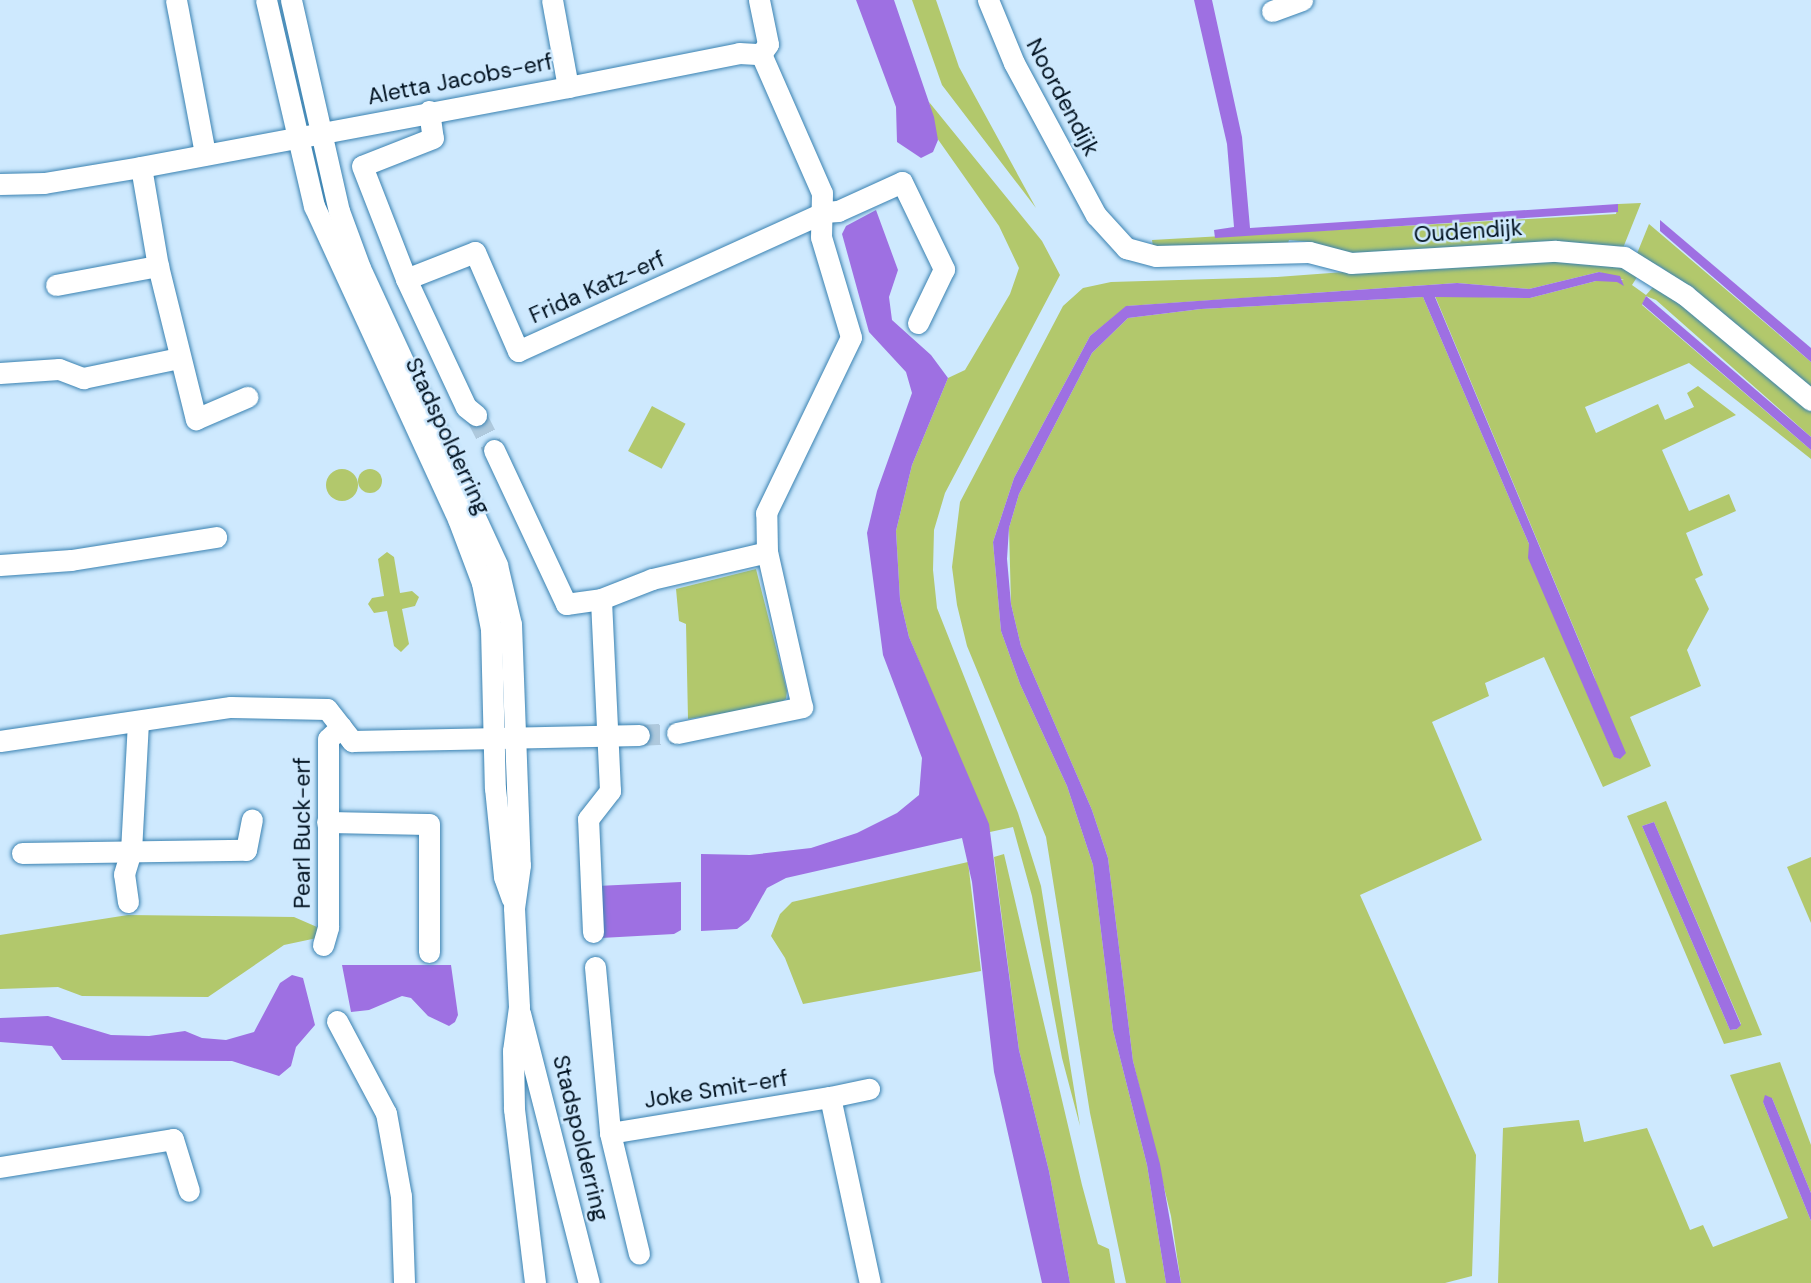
<!DOCTYPE html>
<html>
<head>
<meta charset="utf-8">
<style>
	body { margin:0 }
	#map { position:relative; width:1811px; height:1283px; overflow:hidden; background:#cee9fe; font-family:"DM Sans",sans-serif }
	div>[style] { position:absolute }
	.green>* { inset:0; background:#b2c86c; transform-origin:0 0 }
	.round { border-radius:50% }
	.water>* { inset:0; background:#9e70e2 }
	.minor-tunnel>* { height:21px; margin-top:-10.5px; transform-origin:0; background:repeating-linear-gradient(90deg,#afc9dd 0 21px,transparent 0 31px) }
	.roads { filter:drop-shadow(0 0 2px #3a82b1) drop-shadow(0 0 2px #3a82b1) }
	.minor>* { height:21px; margin:-10.5px; padding:0 10.5px; transform-origin:10.5px; border-radius:10.5px; background:#fff }
	span { translate:-50% -50%; white-space:nowrap; text-align:center; line-height:1.15; -webkit-text-stroke:5px #cee9fe; paint-order:stroke }
	.street-label { font-size:23px; color:#00111f }
</style>
</head>
<body>
<div id="map">
	<div class="green">
		<i style="clip-path:polygon(912px 0,936px 0,959px 67px,1036px 208px,942px 85px)"></i>
		<i style="clip-path:polygon(929px 102px,1042px 241px,1060px 275px,945px 493px,934px 530px,933px 570px,937px 608px,1018px 813px,1041px 886px,1080px 1126px,1062px 1058px,1032px 896px,1013px 827px,990px 832px,909px 637px,900px 599px,896px 531px,912px 465px,948px 378px,965px 370px,1010px 294px,1019px 268px,999px 226px,937px 138px)"></i>
		<i style="clip-path:polygon(1641px 203px,1623px 248px,1332px 254px,1311px 242px,1289px 240px,1287px 246px,1153px 247px,1152px 240px,1616px 214px,1618px 204px)"></i>
		<i style="clip-path:polygon(1649px 224px,1811px 362px,1811px 393px,1661px 267px,1636px 256px)"></i>
		<i style="clip-path:polygon(1573px 255px,1641px 271px,1632px 285px,1646px 295px,1654px 286px,1693px 309px,1811px 412px,1811px 437px,1656px 300px,1646px 296px,1642px 305px,1811px 450px,1811px 459px,1689px 363px,1585px 407px,1596px 433px,1658px 404px,1665px 420px,1694px 407px,1687px 393px,1698px 386px,1736px 415px,1662px 450px,1689px 511px,1729px 494px,1736px 511px,1686px 533px,1703px 575px,1695px 579px,1709px 609px,1687px 650px,1701px 686px,1630px 717px,1651px 766px,1603px 787px,1544px 657px,1485px 683px,1489px 696px,1432px 722px,1482px 840px,1360px 895px,1476px 1155px,1472px 1276px,1445px 1283px,1181px 1283px,1171px 1216px,1133px 1061px,1108px 858px,1092px 810px,1021px 646px,1011px 604px,1009px 528px,1019px 494px,1092px 353px,1128px 318px,1201px 309px,1423px 297px,1529px 544px,1529px 558px,1614px 756px,1620px 759px,1594px 676px,1435px 296px,1530px 298px,1596px 281px,1624px 280px,1599px 272px,1529px 289px,1457px 283px,1127px 306px,1090px 336px,1014px 478px,993px 542px,1001px 631px,1020px 684px,1067px 786px,1093px 865px,1113px 1030px,1147px 1165px,1166px 1283px,1126px 1283px,1090px 1113px,1046px 837px,967px 646px,957px 605px,952px 567px,960px 502px,1063px 306px,1083px 288px,1111px 282px,1277px 277px)"></i>
		<i style="left:652px;top:406px;width:38px;height:51px;rotate:28deg"></i>
		<i class="round" style="left:326px;top:469px;width:32px;height:32px"></i>
		<i class="round" style="left:358px;top:469px;width:24px;height:24px"></i>
		<i style="clip-path:polygon(387px 552px,394px 557px,400px 593px,412px 591px,419px 597px,415px 606px,402px 609px,409px 644px,401px 652px,394px 646px,387px 611px,374px 613px,368px 604px,372px 598px,384px 596px,378px 559px)"></i>
		<i style="clip-path:polygon(756px 569px,787px 691px,786px 699px,776px 705px,688px 719px,686px 624px,679px 621px,676px 589px)"></i>
		<i style="clip-path:polygon(evenodd,1666px 801px,1762px 1035px,1724px 1044px,1627px 816px,1666px 801px,1654px 822px,1741px 1024px,1737px 1029px,1730px 1030px,1642px 826px,1654px 822px)"></i>
		<i style="clip-path:polygon(1004px 854px,1082px 1185px,1098px 1244px,1109px 1249px,1115px 1283px,1070px 1283px,1049px 1171px,1019px 1050px,994px 857px)"></i>
		<i style="clip-path:polygon(1811px 857px,1811px 923px,1787px 867px)"></i>
		<i style="clip-path:polygon(968px 862px,981px 971px,803px 1004px,785px 958px,771px 936px,780px 914px,792px 902px)"></i>
		<i style="clip-path:polygon(128px 915px,294px 917px,317px 927px,317px 938px,284px 945px,208px 997px,82px 996px,58px 987px,0 989px,0 935px)"></i>
		<i style="clip-path:polygon(1780px 1062px,1811px 1145px,1811px 1193px,1772px 1098px,1763px 1102px,1811px 1221px,1811px 1283px,1498px 1283px,1503px 1128px,1579px 1120px,1584px 1142px,1647px 1128px,1690px 1230px,1703px 1225px,1713px 1247px,1788px 1218px,1730px 1075px)"></i>
	</div>
	<div class="water">
		<i style="clip-path:polygon(856px 0,894px 0,934px 117px,938px 140px,933px 152px,921px 158px,897px 142px,896px 107px)"></i>
		<i style="clip-path:polygon(1194px 0,1212px 0,1242px 137px,1250px 228px,1618px 204px,1618px 212px,1215px 238px,1214px 230px,1234px 227px,1227px 144px)"></i>
		<i style="clip-path:polygon(876px 210px,898px 270px,889px 297px,892px 320px,931px 355px,948px 378px,912px 465px,896px 531px,900px 599px,909px 637px,989px 824px,1019px 1050px,1049px 1171px,1070px 1283px,1042px 1283px,994px 1072px,972px 882px,962px 838px,786px 878px,767px 888px,749px 920px,737px 929px,701px 931px,701px 854px,750px 855px,811px 848px,857px 833px,897px 813px,919px 795px,922px 758px,883px 655px,867px 533px,877px 491px,912px 393px,906px 372px,869px 332px,842px 234px,846px 226px)"></i>
		<i style="clip-path:polygon(1660px 220px,1811px 348px,1811px 362px,1660px 231px)"></i>
		<i style="clip-path:polygon(1599px 272px,1620px 276px,1624px 286px,1617px 282px,1596px 281px,1530px 298px,1435px 297px,1626px 753px,1620px 759px,1614px 757px,1528px 558px,1529px 544px,1423px 297px,1201px 309px,1128px 318px,1092px 353px,1019px 494px,1009px 528px,1007px 559px,1011px 604px,1021px 646px,1092px 810px,1108px 858px,1133px 1061px,1160px 1164px,1181px 1283px,1166px 1283px,1147px 1165px,1113px 1030px,1093px 865px,1067px 786px,1020px 684px,1001px 631px,993px 542px,1014px 478px,1090px 336px,1126px 306px,1457px 283px,1529px 289px)"></i>
		<i style="clip-path:polygon(1646px 296px,1811px 437px,1811px 450px,1642px 304px)"></i>
		<i style="clip-path:polygon(1654px 822px,1741px 1025px,1737px 1029px,1730px 1030px,1642px 826px)"></i>
		<i style="clip-path:polygon(681px 882px,681px 930px,674px 934px,601px 938px,597px 886px)"></i>
		<i style="clip-path:polygon(342px 965px,451px 965px,458px 1015px,455px 1022px,449px 1026px,428px 1016px,411px 998px,402px 996px,369px 1010px,351px 1012px)"></i>
		<i style="clip-path:polygon(292px 975px,303px 978px,315px 1025px,296px 1047px,291px 1066px,279px 1076px,232px 1061px,62px 1060px,52px 1046px,0 1042px,0 1018px,48px 1016px,111px 1035px,149px 1036px,185px 1031px,202px 1038px,226px 1040px,254px 1032px,280px 983px)"></i>
		<i style="clip-path:polygon(1765px 1095px,1772px 1098px,1811px 1193px,1811px 1221px,1763px 1102px)"></i>
	</div>
	<div class="minor-tunnel">
		<i style="left:476px;top:415px;width:39px;rotate:63deg"></i>
		<i style="left:639px;top:735px;width:38px;rotate:-3deg"></i>
	</div>
	<div class="roads">
		<div class="minor">
			<i style="left:176px;top:0;width:157px;rotate:79.3deg"></i>
			<i style="left:266px;top:0;width:212px;rotate:76.9deg"></i>
			<i style="left:314px;top:206px;width:345px;rotate:65.3deg"></i>
			<i style="left:458px;top:519px;width:68px;rotate:69.4deg"></i>
			<i style="left:482px;top:583px;width:47px;rotate:78.9deg"></i>
			<i style="left:491px;top:629px;width:159px;rotate:88.6deg"></i>
			<i style="left:495px;top:788px;width:89px;rotate:84.2deg"></i>
			<i style="left:504px;top:877px;width:23px;rotate:70deg"></i>
			<i style="left:291px;top:0;width:216px;rotate:77.2deg"></i>
			<i style="left:339px;top:211px;width:61px;rotate:69.8deg"></i>
			<i style="left:360px;top:268px;width:327px;rotate:65.2deg"></i>
			<i style="left:497px;top:565px;width:61px;rotate:76.7deg"></i>
			<i style="left:511px;top:624px;width:241px;rotate:87.9deg"></i>
			<i style="left:520px;top:865px;width:43px;rotate:97.9deg"></i>
			<i style="left:514px;top:908px;width:99px;rotate:87.1deg"></i>
			<i style="left:519px;top:1007px;width:44px;rotate:97.8deg"></i>
			<i style="left:513px;top:1051px;width:58px;rotate:89deg"></i>
			<i style="left:514px;top:1109px;width:175px;rotate:83.1deg"></i>
			<i style="left:988px;top:0;width:68px;rotate:67.6deg"></i>
			<i style="left:1014px;top:63px;width:173px;rotate:61.7deg"></i>
			<i style="left:1096px;top:215px;width:45px;rotate:47.7deg"></i>
			<i style="left:1126px;top:248px;width:31px;rotate:15deg"></i>
			<i style="left:1156px;top:256px;width:153px;rotate:-1.5deg"></i>
			<i style="left:1309px;top:252px;width:43px;rotate:14.7deg"></i>
			<i style="left:1351px;top:263px;width:205px;rotate:-3.4deg"></i>
			<i style="left:1556px;top:251px;width:68px;rotate:5deg"></i>
			<i style="left:1624px;top:257px;width:72px;rotate:31.9deg"></i>
			<i style="left:1685px;top:295px;width:164px;rotate:39.8deg"></i>
			<i style="left:1272px;top:11px;width:32px;rotate:-20deg"></i>
			<i style="left:568px;top:87px;width:174px;rotate:-11.2deg"></i>
			<i style="left:739px;top:53px;width:22px;rotate:3deg"></i>
			<i style="left:429px;top:111px;width:27px;rotate:82deg"></i>
			<i style="left:433px;top:138px;width:76px;rotate:158.5deg"></i>
			<i style="left:362px;top:166px;width:121px;rotate:68.7deg"></i>
			<i style="left:406px;top:279px;width:141px;rotate:64.9deg"></i>
			<i style="left:466px;top:407px;width:13px;rotate:39deg"></i>
			<i style="left:141px;top:167px;width:100px;rotate:80.3deg"></i>
			<i style="left:158px;top:266px;width:158px;rotate:76.1deg"></i>
			<i style="left:196px;top:419px;width:56px;rotate:-23.3deg"></i>
			<i style="left:0;top:184px;width:44px;rotate:-1.3deg"></i>
			<i style="left:44px;top:183px;width:98px;rotate:-9.4deg"></i>
			<i style="left:141px;top:167px;width:434px;rotate:-10.6deg"></i>
			<i style="left:568px;top:87px;width:88px;rotate:-100.4deg"></i>
			<i style="left:406px;top:279px;width:74px;rotate:-21.4deg"></i>
			<i style="left:475px;top:252px;width:108px;rotate:66.5deg"></i>
			<i style="left:518px;top:351px;width:336px;rotate:-24.4deg"></i>
			<i style="left:824px;top:212px;width:14px;rotate:-4deg"></i>
			<i style="left:838px;top:211px;width:70px;rotate:-24.4deg"></i>
			<i style="left:902px;top:182px;width:97px;rotate:64.2deg"></i>
			<i style="left:944px;top:269px;width:60px;rotate:115.7deg"></i>
			<i style="left:56px;top:285px;width:104px;rotate:-10.6deg"></i>
			<i style="left:0;top:373px;width:59px;rotate:-3.9deg"></i>
			<i style="left:59px;top:369px;width:26px;rotate:21deg"></i>
			<i style="left:83px;top:378px;width:98px;rotate:-11.8deg"></i>
			<i style="left:494px;top:450px;width:170px;rotate:64.9deg"></i>
			<i style="left:566px;top:604px;width:35px;rotate:-8deg"></i>
			<i style="left:601px;top:599px;width:55px;rotate:-21.4deg"></i>
			<i style="left:652px;top:579px;width:118px;rotate:-13.2deg"></i>
			<i style="left:0;top:565px;width:71px;rotate:-4deg"></i>
			<i style="left:71px;top:560px;width:147px;rotate:-9deg"></i>
			<i style="left:677px;top:733px;width:128px;rotate:-11.7deg"></i>
			<i style="left:802px;top:707px;width:159px;rotate:-102.7deg"></i>
			<i style="left:767px;top:552px;width:39px;rotate:-91deg"></i>
			<i style="left:766px;top:513px;width:195px;rotate:-64.2deg"></i>
			<i style="left:851px;top:337px;width:104px;rotate:-106.7deg"></i>
			<i style="left:821px;top:237px;width:44px;rotate:-88.7deg"></i>
			<i style="left:822px;top:193px;width:152px;rotate:-113.7deg"></i>
			<i style="left:761px;top:54px;width:12px;rotate:-55deg"></i>
			<i style="left:768px;top:44px;width:45px;rotate:-101.6deg"></i>
			<i style="left:0;top:741px;width:233px;rotate:-8.4deg"></i>
			<i style="left:231px;top:707px;width:96px;rotate:1.2deg"></i>
			<i style="left:327px;top:709px;width:41px;rotate:52deg"></i>
			<i style="left:352px;top:741px;width:287px;rotate:-1.2deg"></i>
			<i style="left:327px;top:822px;width:102px;rotate:1.1deg"></i>
			<i style="left:429px;top:824px;width:128px;rotate:90deg"></i>
			<i style="left:22px;top:853px;width:224px;rotate:-0.8deg"></i>
			<i style="left:246px;top:850px;width:31px;rotate:-79deg"></i>
			<i style="left:128px;top:902px;width:28px;rotate:-98deg"></i>
			<i style="left:124px;top:874px;width:24px;rotate:-73deg"></i>
			<i style="left:131px;top:851px;width:128px;rotate:-86.9deg"></i>
			<i style="left:593px;top:932px;width:113px;rotate:-92.5deg"></i>
			<i style="left:588px;top:819px;width:36px;rotate:-52deg"></i>
			<i style="left:610px;top:791px;width:192px;rotate:-92.7deg"></i>
			<i style="left:323px;top:945px;width:19px;rotate:-74deg"></i>
			<i style="left:328px;top:927px;width:188px;rotate:-90deg"></i>
			<i style="left:328px;top:739px;width:18px;rotate:-43deg"></i>
			<i style="left:595px;top:967px;width:167px;rotate:84.8deg"></i>
			<i style="left:610px;top:1133px;width:124px;rotate:76.5deg"></i>
			<i style="left:520px;top:1013px;width:279px;rotate:75.7deg"></i>
			<i style="left:337px;top:1021px;width:104px;rotate:62deg"></i>
			<i style="left:386px;top:1113px;width:84px;rotate:79.8deg"></i>
			<i style="left:401px;top:1196px;width:87px;rotate:88deg"></i>
			<i style="left:830px;top:1097px;width:40px;rotate:-12deg"></i>
			<i style="left:610px;top:1133px;width:223px;rotate:-9.3deg"></i>
			<i style="left:830px;top:1097px;width:190px;rotate:77.9deg"></i>
			<i style="left:0;top:1167px;width:175px;rotate:-9.2deg"></i>
			<i style="left:173px;top:1139px;width:54px;rotate:72.9deg"></i>
		</div>
	</div>
	<div class="street-label">
		<span style="left:460px;top:79px;rotate:-11deg">Aletta Jacobs-erf</span>
		<span style="left:1063px;top:97px;rotate:62deg">Noordendijk</span>
		<span style="left:1468px;top:231px;rotate:-4deg">Oudendijk</span>
		<span style="left:597px;top:287px;rotate:-24deg">Frida Katz-erf</span>
		<span style="left:448px;top:436px;rotate:65deg">Stadspolderring</span>
		<span style="left:302px;top:833px;rotate:-90deg">Pearl Buck-erf</span>
		<span style="left:716px;top:1089px;rotate:-9deg">Joke Smit-erf</span>
		<span style="left:581px;top:1138px;rotate:76deg">Stadspolderring</span>
	</div>
</div>
</body>
</html>
